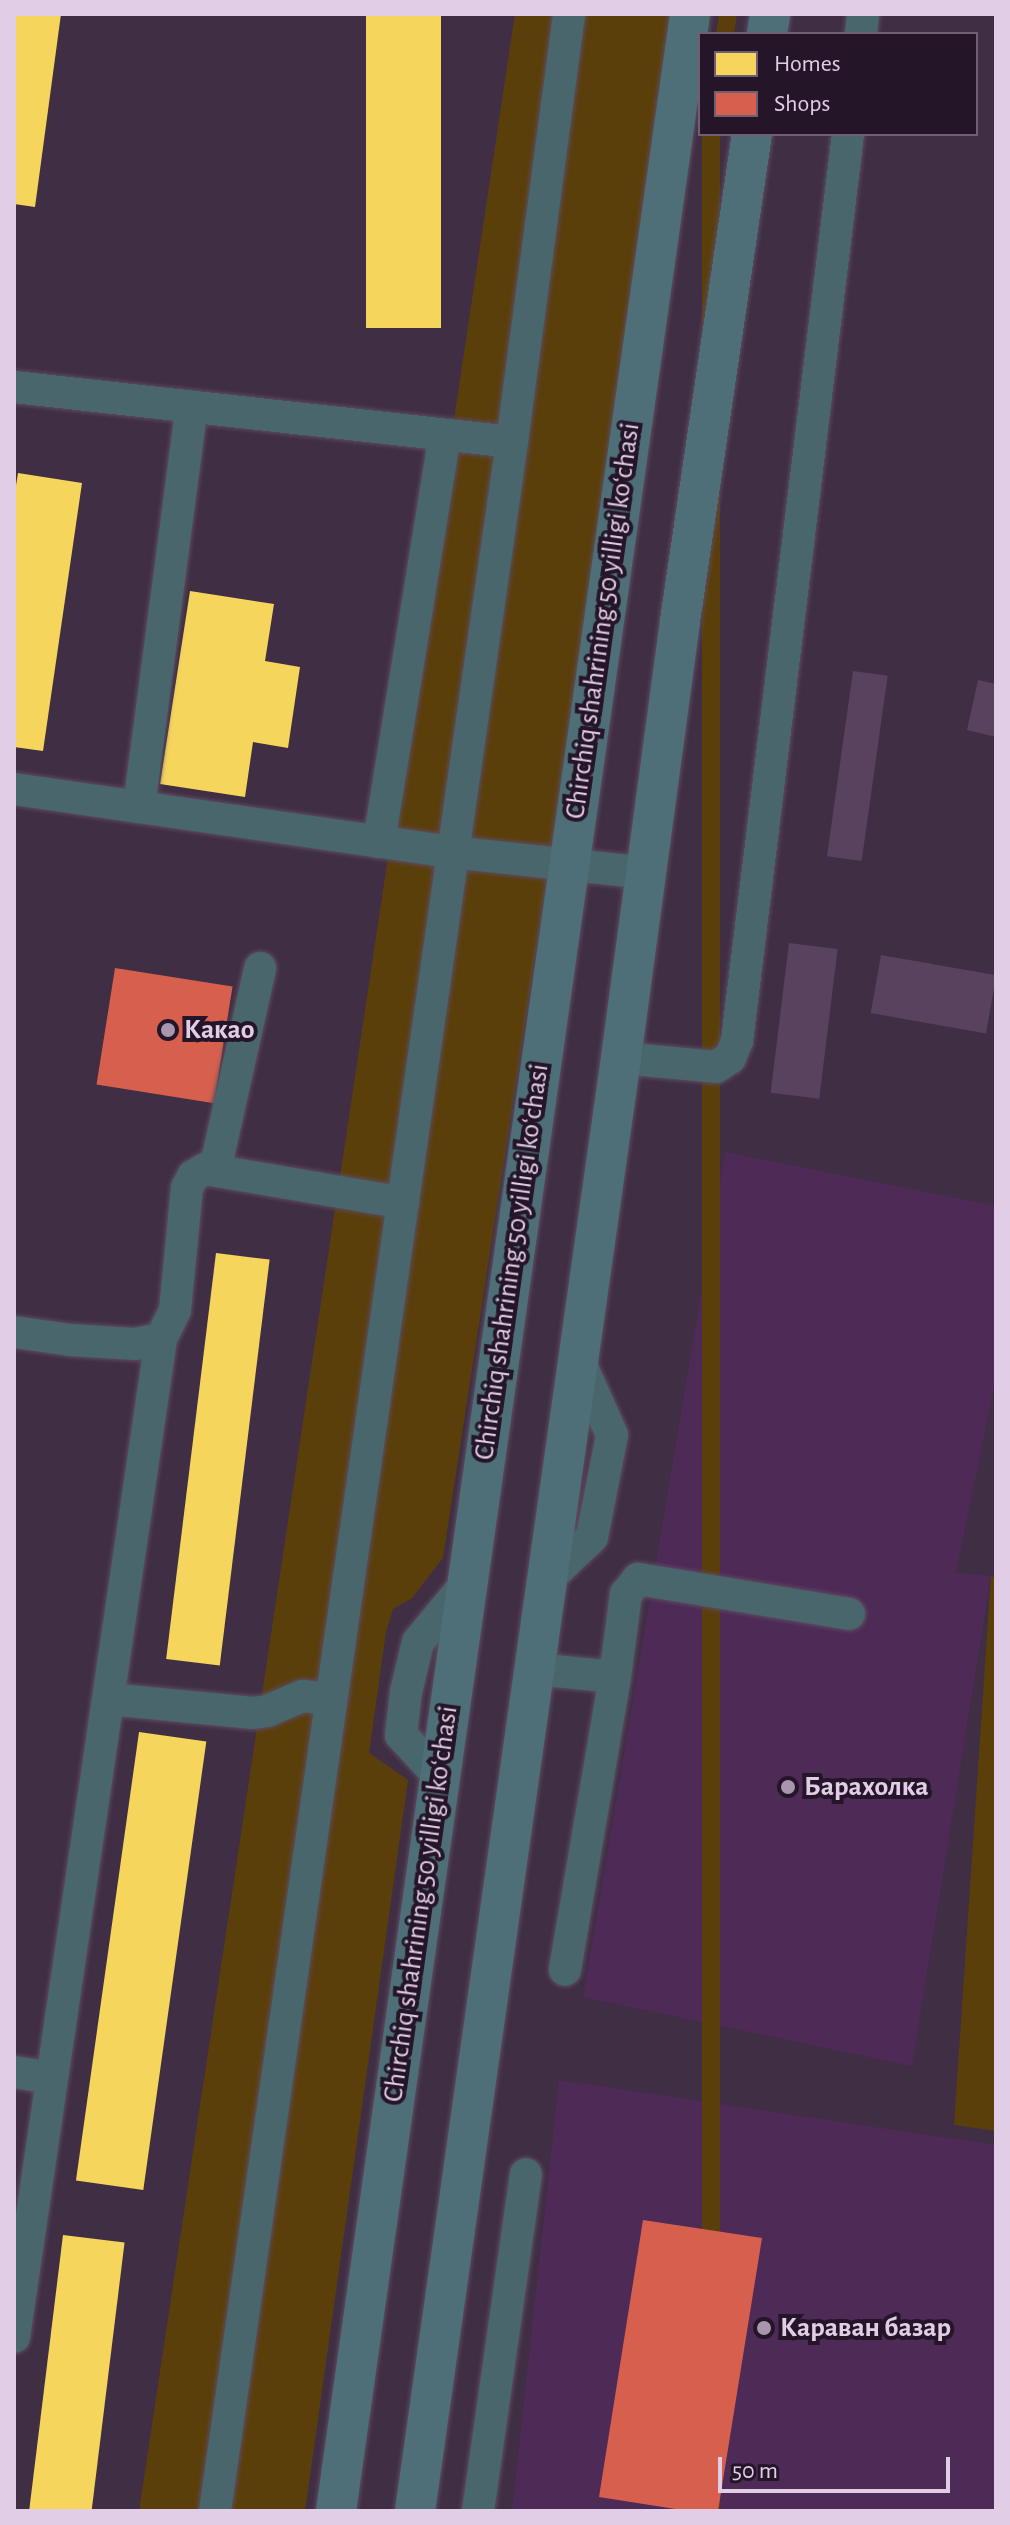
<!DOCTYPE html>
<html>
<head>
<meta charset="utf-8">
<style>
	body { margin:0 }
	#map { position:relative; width:1010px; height:2525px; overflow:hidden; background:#402e44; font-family:"Alegreya Sans",sans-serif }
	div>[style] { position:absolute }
	.built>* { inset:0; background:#4e2a57 }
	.green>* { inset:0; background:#5b3f0b; transform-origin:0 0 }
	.homes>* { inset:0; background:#f6d55c; transform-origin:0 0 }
	.shops>* { inset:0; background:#d6604d; transform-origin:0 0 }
	.building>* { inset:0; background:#58425d; transform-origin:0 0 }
	.roads { filter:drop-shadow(0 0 2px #5c4c60) drop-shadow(0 0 2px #5c4c60) }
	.minor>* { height:32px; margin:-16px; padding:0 16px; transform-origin:16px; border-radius:16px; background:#48666b }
	.major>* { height:40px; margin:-20px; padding:0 20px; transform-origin:20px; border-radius:20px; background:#4e6f77 }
	.dots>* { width:22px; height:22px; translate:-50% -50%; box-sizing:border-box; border:4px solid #241528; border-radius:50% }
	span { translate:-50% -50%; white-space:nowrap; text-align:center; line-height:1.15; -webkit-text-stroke:8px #241528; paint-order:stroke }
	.street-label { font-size:28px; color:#e2cde7 }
	.poi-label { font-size:28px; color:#e2cde7; font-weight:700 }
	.left { translate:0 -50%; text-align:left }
	.frame { position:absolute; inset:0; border:16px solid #e2cde7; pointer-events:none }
	.legend { position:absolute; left:698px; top:32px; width:280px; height:104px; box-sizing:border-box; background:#241528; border:2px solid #705f74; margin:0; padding:10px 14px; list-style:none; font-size:24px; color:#e2cde7 }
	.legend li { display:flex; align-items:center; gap:16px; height:40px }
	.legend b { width:40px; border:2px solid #705f74 }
	.scale { position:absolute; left:718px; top:2457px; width:232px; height:36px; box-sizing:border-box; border:4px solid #e2cde7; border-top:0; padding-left:10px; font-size:24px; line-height:28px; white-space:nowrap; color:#e2cde7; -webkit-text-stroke:6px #241528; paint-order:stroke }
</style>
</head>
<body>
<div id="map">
	<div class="built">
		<i style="clip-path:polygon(725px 1152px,996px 1206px,996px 1377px,956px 1573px,991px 1576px,912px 2066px,583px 1997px)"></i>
		<i style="clip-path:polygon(559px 2080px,996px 2145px,996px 2511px,512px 2511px)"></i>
	</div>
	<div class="green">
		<i style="clip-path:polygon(515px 14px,680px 14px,443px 1558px,412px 1598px,393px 1609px,386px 1632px,369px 1753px,408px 1780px,305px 2511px,139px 2511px)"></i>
		<i style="clip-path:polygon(719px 14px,737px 14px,734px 34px,716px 34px)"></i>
		<i style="left:702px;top:134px;width:18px;height:2400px"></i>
		<i style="clip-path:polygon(991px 1576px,996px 1578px,996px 2131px,954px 2125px)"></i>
	</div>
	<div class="homes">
		<i style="clip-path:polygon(14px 14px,61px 14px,35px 207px,14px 204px)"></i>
		<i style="left:366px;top:14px;width:75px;height:314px"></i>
		<i style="clip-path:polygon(18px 473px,82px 483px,43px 751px,14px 747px,14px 498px)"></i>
		<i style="clip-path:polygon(190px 591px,274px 604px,265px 661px,300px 667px,288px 748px,253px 742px,245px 797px,160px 784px)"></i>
		<i style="left:216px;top:1253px;width:54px;height:409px;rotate:7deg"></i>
		<i style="left:139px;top:1732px;width:68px;height:453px;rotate:8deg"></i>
		<i style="left:63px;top:2235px;width:62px;height:278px;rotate:7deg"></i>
	</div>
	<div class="shops">
		<i style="left:115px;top:968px;width:119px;height:118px;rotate:9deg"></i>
		<i style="clip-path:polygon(643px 2220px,762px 2238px,718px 2511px,688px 2511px,599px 2497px)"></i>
	</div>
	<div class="building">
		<i style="left:853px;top:671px;width:35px;height:187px;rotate:8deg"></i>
		<i style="clip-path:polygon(978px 680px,996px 684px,996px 737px,967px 730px)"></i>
		<i style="left:789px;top:943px;width:49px;height:151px;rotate:7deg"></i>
		<i style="left:881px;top:955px;width:117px;height:59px;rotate:10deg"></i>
	</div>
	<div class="roads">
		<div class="minor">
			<i style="left:861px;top:34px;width:20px;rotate:-84deg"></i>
			<i style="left:14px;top:387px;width:501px;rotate:6.3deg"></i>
			<i style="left:14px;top:789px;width:442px;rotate:8.2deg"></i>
			<i style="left:451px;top:852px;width:196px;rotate:6.1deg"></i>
			<i style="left:139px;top:807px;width:404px;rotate:-82.5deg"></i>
			<i style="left:379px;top:842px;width:412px;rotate:-80.8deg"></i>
			<i style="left:621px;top:1058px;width:95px;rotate:5.4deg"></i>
			<i style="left:716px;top:1067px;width:17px;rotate:-33deg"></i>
			<i style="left:730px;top:1058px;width:18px;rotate:-68deg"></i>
			<i style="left:737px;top:1041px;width:914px;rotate:-83.02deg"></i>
			<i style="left:215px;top:1170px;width:207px;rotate:-77.4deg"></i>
			<i style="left:14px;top:1332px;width:57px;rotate:8.1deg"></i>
			<i style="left:70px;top:1340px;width:65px;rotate:3.5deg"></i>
			<i style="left:135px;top:1344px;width:26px;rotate:-11deg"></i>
			<i style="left:161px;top:1339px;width:32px;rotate:-64deg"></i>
			<i style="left:175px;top:1310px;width:123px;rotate:-84.4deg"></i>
			<i style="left:187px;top:1188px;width:13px;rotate:-63deg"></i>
			<i style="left:193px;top:1176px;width:14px;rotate:-30deg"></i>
			<i style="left:205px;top:1169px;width:201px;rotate:9.7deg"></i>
			<i style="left:547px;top:1580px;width:62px;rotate:-43.7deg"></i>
			<i style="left:592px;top:1537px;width:104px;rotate:-78.9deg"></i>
			<i style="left:612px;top:1435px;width:86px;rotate:-113.9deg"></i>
			<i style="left:534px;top:1669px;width:81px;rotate:5.6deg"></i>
			<i style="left:615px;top:1677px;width:297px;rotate:99.7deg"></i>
			<i style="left:615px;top:1677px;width:84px;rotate:-82.5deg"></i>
			<i style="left:626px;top:1594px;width:19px;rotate:-51deg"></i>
			<i style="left:638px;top:1579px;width:214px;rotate:9.4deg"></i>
			<i style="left:108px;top:1699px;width:146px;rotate:5.5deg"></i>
			<i style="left:253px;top:1713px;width:14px;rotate:-8deg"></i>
			<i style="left:267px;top:1711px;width:39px;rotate:-23deg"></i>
			<i style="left:303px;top:1696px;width:27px;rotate:6deg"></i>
			<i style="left:439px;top:1776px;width:56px;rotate:-132.8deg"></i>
			<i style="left:401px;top:1735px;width:43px;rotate:-83.4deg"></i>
			<i style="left:406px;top:1692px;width:51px;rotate:-76.5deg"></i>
			<i style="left:418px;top:1642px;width:75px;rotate:-50.4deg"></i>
			<i style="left:14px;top:2072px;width:38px;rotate:9deg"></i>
			<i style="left:14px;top:2337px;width:1009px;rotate:-81.62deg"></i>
			<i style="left:215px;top:2511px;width:2090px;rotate:-81.83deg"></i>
			<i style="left:512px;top:442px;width:432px;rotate:-82.4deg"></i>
			<i style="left:478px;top:2511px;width:340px;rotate:-81.9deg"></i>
		</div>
		<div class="major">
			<i style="left:767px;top:34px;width:20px;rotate:-81deg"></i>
			<i style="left:336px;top:2511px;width:2522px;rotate:-81.93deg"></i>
			<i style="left:415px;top:2511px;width:1468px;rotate:-81.93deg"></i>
			<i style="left:621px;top:1058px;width:441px;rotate:-82.3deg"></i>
			<i style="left:680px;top:621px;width:492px;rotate:-81.6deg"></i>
		</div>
	</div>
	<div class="dots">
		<i style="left:168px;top:1030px;background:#a995ae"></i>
		<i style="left:788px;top:1787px;background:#a995ae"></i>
		<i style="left:764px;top:2328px;background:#a995ae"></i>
	</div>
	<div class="street-label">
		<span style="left:603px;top:621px;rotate:-82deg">Chirchiq shahrining 50 yilligi koʻchasi</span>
		<span style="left:512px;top:1262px;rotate:-82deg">Chirchiq shahrining 50 yilligi koʻchasi</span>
		<span style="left:421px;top:1904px;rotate:-82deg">Chirchiq shahrining 50 yilligi koʻchasi</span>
	</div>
	<div class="poi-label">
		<span class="left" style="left:184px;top:1030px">Какао</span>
		<span class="left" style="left:804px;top:1787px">Барахолка</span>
		<span class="left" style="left:780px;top:2328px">Караван базар</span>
	</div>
	<div class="frame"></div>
	<ul class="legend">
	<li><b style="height:22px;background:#f6d55c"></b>Homes</li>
	<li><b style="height:22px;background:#d6604d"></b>Shops</li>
	</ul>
	<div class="scale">50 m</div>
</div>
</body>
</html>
